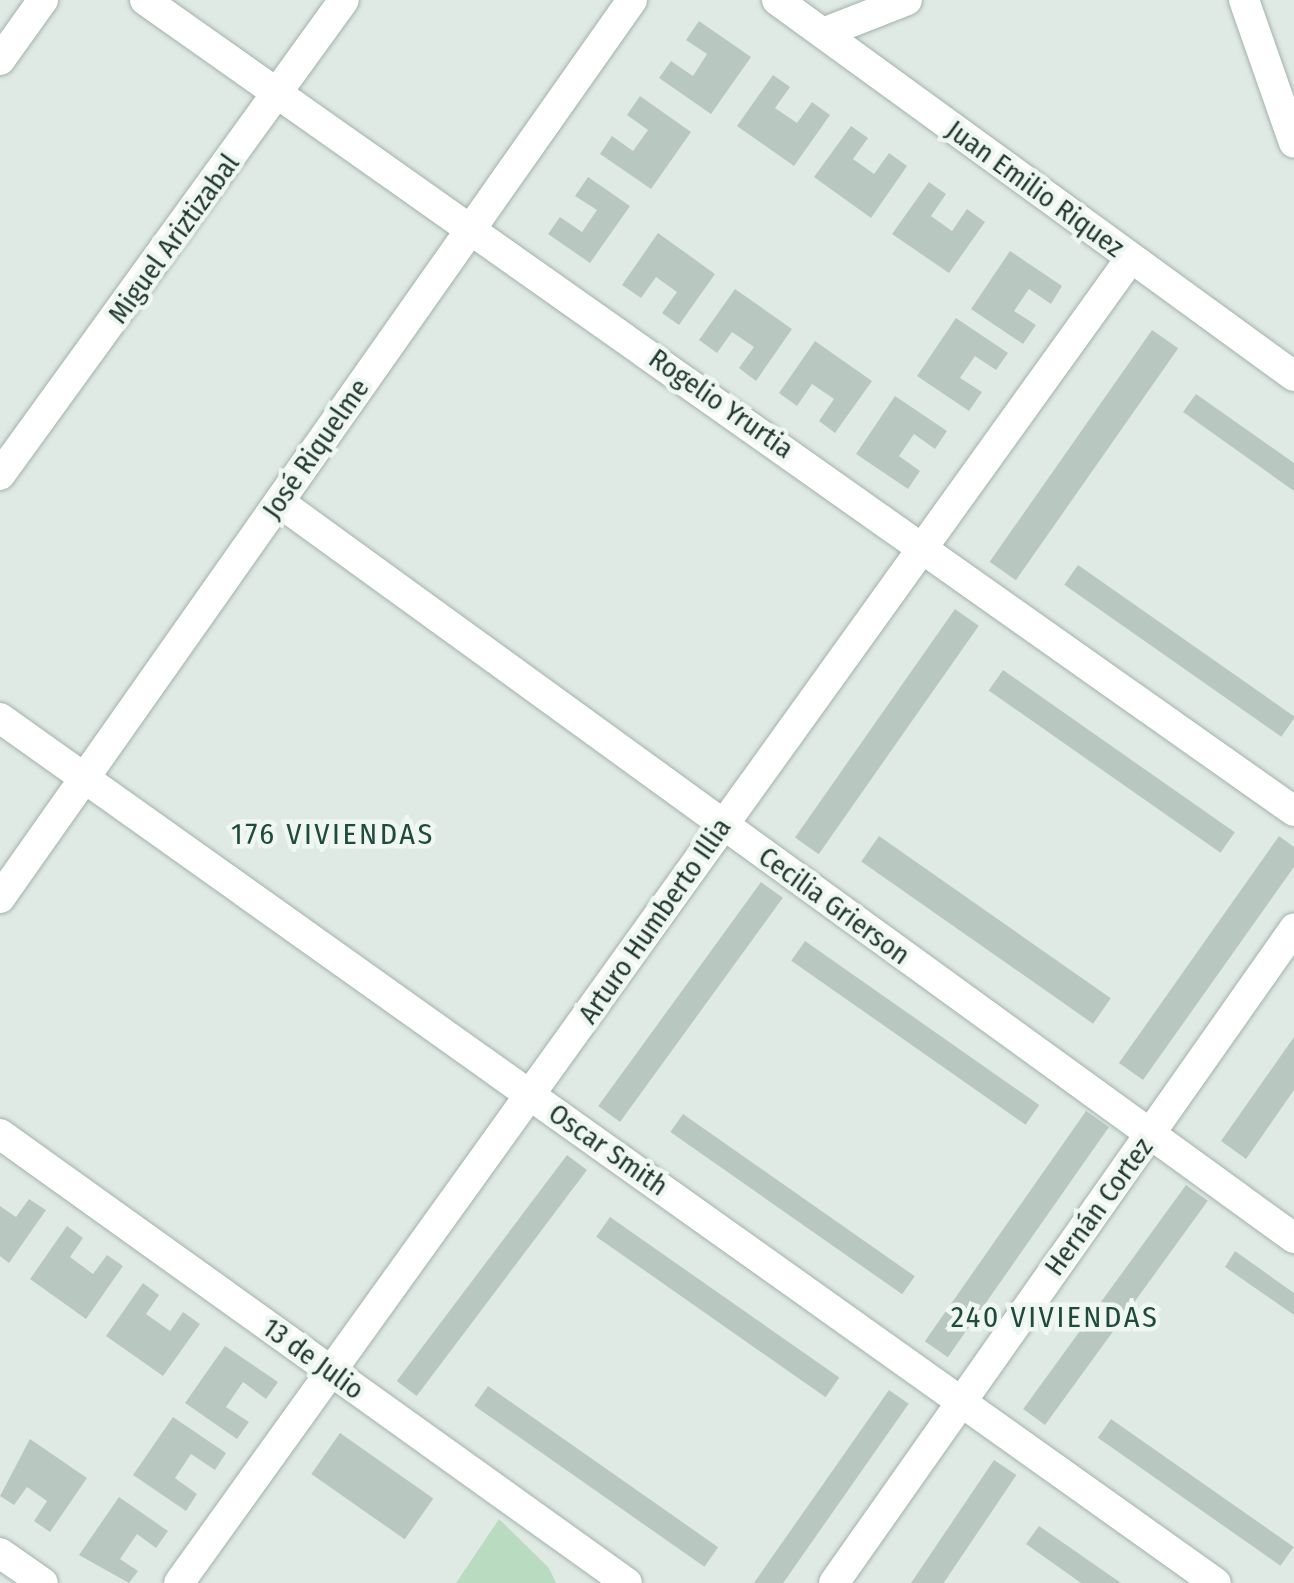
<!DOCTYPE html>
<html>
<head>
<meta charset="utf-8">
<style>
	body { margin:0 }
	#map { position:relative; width:1294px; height:1583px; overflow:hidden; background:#e0eae5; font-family:"Fira Sans Condensed",sans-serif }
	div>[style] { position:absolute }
	.green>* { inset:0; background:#b9dbc0 }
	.building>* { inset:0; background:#b8c8c0; transform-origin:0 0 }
	.roads { filter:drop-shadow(0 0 2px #a3b2ab) drop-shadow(0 0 2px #a3b2ab) }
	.street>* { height:30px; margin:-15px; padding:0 15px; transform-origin:15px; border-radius:15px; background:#fff }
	span { translate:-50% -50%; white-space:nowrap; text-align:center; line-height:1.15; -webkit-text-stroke:9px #f0f7f3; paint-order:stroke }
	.street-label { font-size:28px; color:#213a31 }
	.neighbourhood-label { font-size:30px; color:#1e4b3d; letter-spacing:2.5px }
</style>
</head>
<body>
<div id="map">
	<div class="green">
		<i style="clip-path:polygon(499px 1519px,549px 1568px,556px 1583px,456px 1583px)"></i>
	</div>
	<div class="building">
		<i style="clip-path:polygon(699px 21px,751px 57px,711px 114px,659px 78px,671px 61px,693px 76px,707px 54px,686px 40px)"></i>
		<i style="clip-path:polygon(773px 75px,790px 87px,775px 108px,797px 123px,812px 102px,830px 115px,794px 166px,737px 126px)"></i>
		<i style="clip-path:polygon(640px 96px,691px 132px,651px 189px,600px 154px,612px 136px,633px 151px,648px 130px,627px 115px)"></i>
		<i style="clip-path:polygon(851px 126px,868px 138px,853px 159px,874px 174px,889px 153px,907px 166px,871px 218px,814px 177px)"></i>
		<i style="clip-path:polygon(588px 177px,630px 206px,590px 263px,548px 234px,560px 217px,582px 232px,597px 210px,575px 196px)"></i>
		<i style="clip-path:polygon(929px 182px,946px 194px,931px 216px,952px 231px,967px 209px,985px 222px,949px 273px,892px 234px)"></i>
		<i style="clip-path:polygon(658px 233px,715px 274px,679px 325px,662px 313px,677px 292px,656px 277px,641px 298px,622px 285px)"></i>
		<i style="clip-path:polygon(1010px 251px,1062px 286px,1051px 304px,1029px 289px,1014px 311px,1036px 325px,1023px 344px,971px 309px)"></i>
		<i style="clip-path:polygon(735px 289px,792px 329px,756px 381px,739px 368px,754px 347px,732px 332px,717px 353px,699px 340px)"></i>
		<i style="clip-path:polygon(956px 318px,1008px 353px,996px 370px,975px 356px,960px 378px,982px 392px,969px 411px,917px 376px)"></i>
		<i style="left:1152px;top:330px;width:32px;height:283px;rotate:35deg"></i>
		<i style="clip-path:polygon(815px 341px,872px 381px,835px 433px,819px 421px,834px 399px,812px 384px,797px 406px,779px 393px)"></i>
		<i style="clip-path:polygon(1196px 394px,1294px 463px,1294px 491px,1183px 412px)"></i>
		<i style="clip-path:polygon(895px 396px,947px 431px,935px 449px,914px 434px,899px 456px,920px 471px,908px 489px,856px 454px)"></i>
		<i style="left:1078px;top:565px;width:265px;height:24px;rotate:35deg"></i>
		<i style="left:955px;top:609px;width:29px;height:279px;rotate:35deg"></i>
		<i style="left:1003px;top:670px;width:283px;height:25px;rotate:35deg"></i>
		<i style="left:879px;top:836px;width:283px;height:31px;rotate:35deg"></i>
		<i style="clip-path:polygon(1279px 836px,1294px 847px,1294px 867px,1143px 1080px,1119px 1063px)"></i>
		<i style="left:761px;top:882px;width:27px;height:277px;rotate:36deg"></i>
		<i style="left:805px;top:941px;width:286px;height:24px;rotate:35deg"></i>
		<i style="clip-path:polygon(1294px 1037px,1294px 1090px,1246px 1159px,1221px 1141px)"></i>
		<i style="left:1086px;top:1111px;width:28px;height:281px;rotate:35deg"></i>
		<i style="left:683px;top:1114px;width:283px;height:22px;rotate:35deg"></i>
		<i style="left:567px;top:1155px;width:25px;height:283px;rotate:37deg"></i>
		<i style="left:1186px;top:1185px;width:27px;height:277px;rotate:36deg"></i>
		<i style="clip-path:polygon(29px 1199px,46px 1210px,9px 1263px,0 1256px,0 1206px,16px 1217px)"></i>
		<i style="left:610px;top:1217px;width:280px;height:24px;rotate:35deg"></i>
		<i style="clip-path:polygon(67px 1226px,83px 1238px,70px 1257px,93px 1274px,107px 1255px,123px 1266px,86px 1319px,30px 1279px)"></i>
		<i style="clip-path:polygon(1235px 1251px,1294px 1293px,1294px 1315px,1225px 1267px)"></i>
		<i style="clip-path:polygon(143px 1283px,159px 1295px,146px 1314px,170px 1331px,183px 1312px,200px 1324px,163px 1376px,106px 1336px)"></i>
		<i style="clip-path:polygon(225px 1346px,278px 1382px,266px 1399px,243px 1382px,226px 1407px,249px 1422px,237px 1439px,185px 1403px)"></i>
		<i style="left:488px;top:1386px;width:281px;height:24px;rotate:35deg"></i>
		<i style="left:889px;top:1390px;width:24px;height:237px;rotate:35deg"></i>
		<i style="clip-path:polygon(173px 1417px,226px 1453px,215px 1470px,191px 1454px,175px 1478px,197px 1494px,186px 1511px,133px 1475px)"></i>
		<i style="left:1111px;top:1419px;width:223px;height:23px;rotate:35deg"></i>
		<i style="left:340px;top:1433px;width:114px;height:50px;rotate:35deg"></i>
		<i style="clip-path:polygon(30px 1439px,87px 1478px,50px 1532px,34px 1521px,47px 1501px,27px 1487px,14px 1505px,0 1496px)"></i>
		<i style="left:994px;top:1460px;width:27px;height:150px;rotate:34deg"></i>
		<i style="clip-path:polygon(119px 1497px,168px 1531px,156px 1548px,137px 1534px,120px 1559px,138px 1571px,129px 1583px,79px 1555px)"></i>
		<i style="clip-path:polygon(1039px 1526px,1121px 1583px,1081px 1583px,1026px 1544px)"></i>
	</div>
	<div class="roads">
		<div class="street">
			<i style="left:145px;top:0;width:1406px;rotate:35.22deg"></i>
			<i style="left:777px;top:0;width:639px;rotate:36.03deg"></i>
			<i style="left:1244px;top:0;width:151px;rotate:70.7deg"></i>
			<i style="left:823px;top:33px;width:90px;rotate:-21.4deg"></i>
			<i style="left:0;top:60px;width:74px;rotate:-54.4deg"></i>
			<i style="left:0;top:475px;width:586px;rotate:-54.09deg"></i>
			<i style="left:279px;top:502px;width:1254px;rotate:35.95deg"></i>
			<i style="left:0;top:718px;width:1492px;rotate:35.43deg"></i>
			<i style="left:0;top:898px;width:1098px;rotate:-54.86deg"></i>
			<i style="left:0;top:1134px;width:771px;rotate:35.61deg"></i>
			<i style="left:0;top:1553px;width:52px;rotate:34.9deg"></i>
			<i style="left:179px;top:1583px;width:1630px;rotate:-54.31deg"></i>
			<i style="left:834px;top:1583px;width:800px;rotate:-54.88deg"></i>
		</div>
	</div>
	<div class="street-label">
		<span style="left:1035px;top:189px;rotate:36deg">Juan Emilio Riquez</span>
		<span style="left:174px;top:239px;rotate:-54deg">Miguel Ariztizabal</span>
		<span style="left:721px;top:404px;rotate:35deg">Rogelio Yrurtia</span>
		<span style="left:316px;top:449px;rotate:-55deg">José Riquelme</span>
		<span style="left:834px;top:906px;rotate:36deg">Cecilia Grierson</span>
		<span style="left:655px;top:921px;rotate:-55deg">Arturo Humberto Illia</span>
		<span style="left:608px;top:1150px;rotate:35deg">Oscar Smith</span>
		<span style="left:1099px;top:1207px;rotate:-54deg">Hernán Cortez</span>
		<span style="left:313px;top:1359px;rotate:36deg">13 de Julio</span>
	</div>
	<div class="neighbourhood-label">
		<span style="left:333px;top:834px">176 VIVIENDAS</span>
		<span style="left:1055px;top:1317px">240 VIVIENDAS</span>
	</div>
</div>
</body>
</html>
